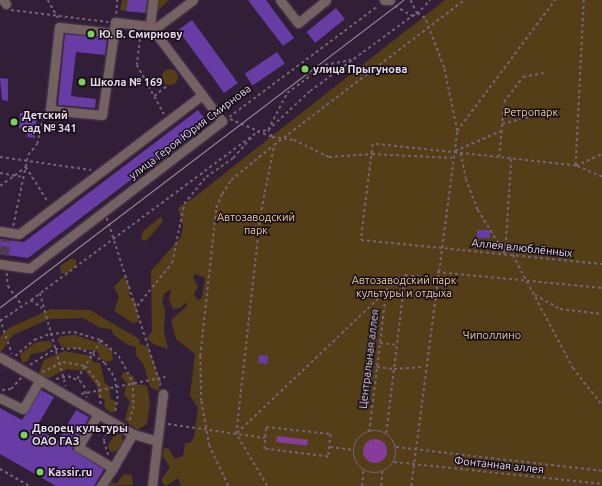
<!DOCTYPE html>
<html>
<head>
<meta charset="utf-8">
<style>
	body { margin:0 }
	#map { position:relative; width:602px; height:486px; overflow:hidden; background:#321f37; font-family:Ubuntu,sans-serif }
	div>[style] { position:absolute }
	.green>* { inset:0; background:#543e18 }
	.round { border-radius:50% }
	.water>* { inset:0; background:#863c9b; transform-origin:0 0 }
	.building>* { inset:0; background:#673da5; transform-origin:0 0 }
	.minor-tunnel>* { height:9px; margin-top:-4.5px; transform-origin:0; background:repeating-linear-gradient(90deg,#4d3b52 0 9px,transparent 0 13.5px) }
	.path>* { height:1.5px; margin-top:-0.75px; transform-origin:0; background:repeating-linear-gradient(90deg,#746378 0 3px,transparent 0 6px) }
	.path>.ring { margin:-0.75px; padding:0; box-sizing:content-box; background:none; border:1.5px solid #746378; border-radius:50% }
	.roads { filter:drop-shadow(0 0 1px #4f3d54) drop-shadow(0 0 1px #4f3d54) }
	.minor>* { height:9px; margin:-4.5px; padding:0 4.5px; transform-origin:4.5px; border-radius:4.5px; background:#746262 }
	.tram>* { height:1px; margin:-0.5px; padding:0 0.5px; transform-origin:0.5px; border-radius:0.5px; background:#998a9d }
	.dots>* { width:11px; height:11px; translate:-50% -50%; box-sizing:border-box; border:2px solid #150c17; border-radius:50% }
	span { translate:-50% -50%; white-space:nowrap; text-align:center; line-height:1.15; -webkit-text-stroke:3px #150c17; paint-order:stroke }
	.poi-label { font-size:11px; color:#e7daea; font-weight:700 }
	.left { translate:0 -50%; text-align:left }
	.park-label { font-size:11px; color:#f3d29f }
	.street-label { font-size:11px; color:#e7daea }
</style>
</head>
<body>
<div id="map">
	<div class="green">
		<i style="clip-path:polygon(122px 0,169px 0,154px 14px,120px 10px)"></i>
		<i style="clip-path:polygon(evenodd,445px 0,602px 0,602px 486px,181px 486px,178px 478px,166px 486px,163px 484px,161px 480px,170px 467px,162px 455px,164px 448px,168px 448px,175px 459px,183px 456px,185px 443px,190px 443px,194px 437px,198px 408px,190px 395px,195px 354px,176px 339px,171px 320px,187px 306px,187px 302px,180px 308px,173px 309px,169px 300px,171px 289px,165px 293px,162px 301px,165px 310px,164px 332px,168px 349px,153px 344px,147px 338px,152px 331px,151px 271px,181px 237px,183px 226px,178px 208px,196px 196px,445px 0,195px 274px,205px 278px,202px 298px,198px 300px,194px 294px,198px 287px,193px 277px,195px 274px)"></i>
		<i class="round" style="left:162px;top:69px;width:16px;height:16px"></i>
		<i style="clip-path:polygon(161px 217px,163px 221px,149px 238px,145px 241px,141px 239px,143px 231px)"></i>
		<i style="clip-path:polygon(71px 259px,76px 260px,76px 266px,67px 273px,61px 273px,60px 266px)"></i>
		<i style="clip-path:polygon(124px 276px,130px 287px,129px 296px,136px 302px,139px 322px,133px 323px,114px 311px,119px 297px,114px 287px)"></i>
		<i style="clip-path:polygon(51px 309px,90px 310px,139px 339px,140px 344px,148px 347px,155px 366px,161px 382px,158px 391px,150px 387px,144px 365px,136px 355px,136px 347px,128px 345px,114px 335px,111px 329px,101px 328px,83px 318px,49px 319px,13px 335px,0 353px,0 337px,9px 328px)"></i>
		<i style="clip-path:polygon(75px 335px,105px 345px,112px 351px,113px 360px,108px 362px,101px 359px,97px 351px,62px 347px,57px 340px,61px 336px)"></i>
		<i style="clip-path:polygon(50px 341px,53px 346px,44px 352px,31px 354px,28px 361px,22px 363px,20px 354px,37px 342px)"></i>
		<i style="clip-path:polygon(64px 351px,92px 356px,93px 362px,100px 363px,105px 383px,110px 387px,110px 398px,116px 402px,116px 411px,111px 413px,104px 407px,105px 400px,98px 396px,97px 386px,85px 371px,67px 369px,49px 378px,38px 375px,44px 360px)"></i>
		<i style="clip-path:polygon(124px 372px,133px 376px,137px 384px,147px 386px,150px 402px,147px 424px,137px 430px,125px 420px,130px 401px,124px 395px,127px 383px,121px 377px)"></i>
		<i style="clip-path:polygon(121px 433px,123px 442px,117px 451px,110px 452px,108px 445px,114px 436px)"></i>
		<i style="clip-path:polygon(124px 474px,132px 475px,133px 485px,107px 486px,110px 482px,116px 484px)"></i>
	</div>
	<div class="water">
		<i style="left:277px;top:436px;width:31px;height:6px;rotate:7deg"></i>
		<i class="round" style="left:363px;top:439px;width:24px;height:24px"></i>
	</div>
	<div class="building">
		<i style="clip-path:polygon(128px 0,147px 0,145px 13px,126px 11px)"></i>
		<i style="clip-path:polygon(248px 0,266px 0,294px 38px,283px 46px)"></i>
		<i style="left:336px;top:8px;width:14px;height:38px;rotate:51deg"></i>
		<i style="left:192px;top:20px;width:78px;height:17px;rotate:54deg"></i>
		<i style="clip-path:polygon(65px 34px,107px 38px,105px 55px,76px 52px,71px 96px,96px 99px,95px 108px,58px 105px)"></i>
		<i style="left:277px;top:52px;width:14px;height:39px;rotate:56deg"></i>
		<i style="clip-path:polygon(0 78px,8px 79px,8px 101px,2px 100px)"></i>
		<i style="clip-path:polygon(198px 110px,207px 122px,28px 258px,0 254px,0 239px,24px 242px)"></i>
		<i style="clip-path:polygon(20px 113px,37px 114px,35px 138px,27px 137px,28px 129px,19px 128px)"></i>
		<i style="left:490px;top:230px;width:8px;height:13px;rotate:90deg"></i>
		<i style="left:259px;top:355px;width:9px;height:8px;rotate:6deg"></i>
		<i style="clip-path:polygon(41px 390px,54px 397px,36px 428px,58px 441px,76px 410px,89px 417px,72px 449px,104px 469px,94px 486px,56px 486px,0 454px,0 408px,22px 420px)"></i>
	</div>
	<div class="minor-tunnel">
		<i style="left:4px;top:255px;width:16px;rotate:-83deg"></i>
	</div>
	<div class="path">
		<i style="left:48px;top:0;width:23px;rotate:61deg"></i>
		<i style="left:584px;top:0;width:166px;rotate:92.8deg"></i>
		<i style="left:576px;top:166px;width:29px;rotate:-25deg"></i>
		<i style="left:395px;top:6px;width:20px;rotate:30deg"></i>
		<i style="left:412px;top:16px;width:5px;rotate:-22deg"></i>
		<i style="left:417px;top:14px;width:16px;rotate:-117deg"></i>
		<i style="left:11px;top:10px;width:98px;rotate:7.1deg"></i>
		<i style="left:116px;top:14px;width:14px;rotate:-86deg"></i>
		<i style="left:141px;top:33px;width:32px;rotate:97deg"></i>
		<i style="left:137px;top:65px;width:56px;rotate:61.1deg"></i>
		<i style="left:154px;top:96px;width:16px;rotate:-38deg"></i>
		<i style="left:229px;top:117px;width:186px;rotate:-36.7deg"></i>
		<i style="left:230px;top:119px;width:46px;rotate:23.2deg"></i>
		<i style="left:272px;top:137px;width:8px;rotate:-120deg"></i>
		<i style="left:268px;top:130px;width:42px;rotate:-62.8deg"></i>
		<i style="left:287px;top:93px;width:47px;rotate:-36.4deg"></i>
		<i style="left:325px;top:65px;width:31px;rotate:-11deg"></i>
		<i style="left:502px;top:124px;width:41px;rotate:-15.4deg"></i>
		<i style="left:457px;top:131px;width:164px;rotate:-53.2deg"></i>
		<i style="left:272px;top:137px;width:22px;rotate:8deg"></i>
		<i style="left:294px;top:140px;width:39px;rotate:26deg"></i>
		<i style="left:329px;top:157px;width:43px;rotate:-4deg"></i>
		<i style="left:372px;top:154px;width:80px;rotate:2.9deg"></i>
		<i style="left:455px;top:151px;width:50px;rotate:-23.5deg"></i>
		<i style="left:461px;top:153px;width:26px;rotate:79deg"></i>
		<i style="left:466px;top:179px;width:33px;rotate:69deg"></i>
		<i style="left:478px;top:210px;width:52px;rotate:58.5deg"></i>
		<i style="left:0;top:157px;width:92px;rotate:8.1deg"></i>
		<i style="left:499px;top:157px;width:55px;rotate:-84.8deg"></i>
		<i style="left:504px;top:102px;width:31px;rotate:-53deg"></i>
		<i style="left:523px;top:77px;width:21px;rotate:-11deg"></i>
		<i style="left:0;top:173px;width:23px;rotate:10deg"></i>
		<i style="left:602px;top:177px;width:28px;rotate:-157deg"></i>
		<i style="left:576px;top:166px;width:204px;rotate:-173.8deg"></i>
		<i style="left:373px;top:144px;width:97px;rotate:97.1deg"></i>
		<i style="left:361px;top:240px;width:242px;rotate:5.7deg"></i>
		<i style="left:0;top:186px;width:32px;rotate:-36deg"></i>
		<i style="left:26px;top:167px;width:41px;rotate:57.8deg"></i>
		<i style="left:107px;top:218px;width:176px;rotate:72.2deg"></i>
		<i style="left:13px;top:226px;width:73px;rotate:-78.1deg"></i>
		<i style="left:28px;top:155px;width:14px;rotate:-51deg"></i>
		<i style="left:37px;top:144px;width:30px;rotate:-78deg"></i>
		<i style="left:505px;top:252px;width:94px;rotate:-86.3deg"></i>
		<i style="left:513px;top:255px;width:128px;rotate:62deg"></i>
		<i style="left:573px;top:368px;width:47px;rotate:51.9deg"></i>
		<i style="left:437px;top:272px;width:166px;rotate:5.5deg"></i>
		<i style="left:7px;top:273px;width:13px;rotate:86deg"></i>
		<i style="left:8px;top:286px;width:24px;rotate:54deg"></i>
		<i style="left:40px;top:293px;width:97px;rotate:74.4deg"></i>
		<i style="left:535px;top:295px;width:29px;rotate:29deg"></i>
		<i style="left:560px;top:309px;width:42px;rotate:6.8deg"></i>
		<i style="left:31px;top:300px;width:282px;rotate:-36.6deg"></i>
		<i style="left:257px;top:132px;width:11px;rotate:-10deg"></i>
		<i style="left:268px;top:130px;width:57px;rotate:-42.9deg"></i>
		<i style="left:310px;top:91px;width:127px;rotate:-36.3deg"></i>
		<i style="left:137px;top:306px;width:55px;rotate:-50.9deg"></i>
		<i style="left:172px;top:263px;width:60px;rotate:-78.5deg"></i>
		<i style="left:184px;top:204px;width:35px;rotate:-51deg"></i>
		<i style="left:206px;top:177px;width:33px;rotate:-35deg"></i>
		<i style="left:233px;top:158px;width:28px;rotate:-48deg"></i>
		<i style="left:0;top:319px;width:37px;rotate:71deg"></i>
		<i style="left:0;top:321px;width:37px;rotate:-34deg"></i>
		<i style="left:31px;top:300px;width:14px;rotate:36deg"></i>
		<i style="left:380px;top:343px;width:18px;rotate:6deg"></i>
		<i style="left:15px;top:356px;width:25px;rotate:-40deg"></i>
		<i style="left:34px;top:340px;width:17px;rotate:-21deg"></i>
		<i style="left:50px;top:334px;width:24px;rotate:-5deg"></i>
		<i style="left:74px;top:332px;width:28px;rotate:17deg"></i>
		<i style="left:101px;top:340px;width:24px;rotate:42deg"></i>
		<i style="left:119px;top:356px;width:30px;rotate:62deg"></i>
		<i style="left:133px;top:382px;width:24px;rotate:88deg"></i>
		<i style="left:134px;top:406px;width:18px;rotate:106deg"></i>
		<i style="left:30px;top:365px;width:30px;rotate:-33deg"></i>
		<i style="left:55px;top:349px;width:23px;rotate:-2deg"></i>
		<i style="left:78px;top:348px;width:16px;rotate:22deg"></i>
		<i style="left:93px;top:354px;width:15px;rotate:37deg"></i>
		<i style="left:105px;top:363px;width:18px;rotate:56deg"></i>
		<i style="left:115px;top:378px;width:18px;rotate:81deg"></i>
		<i style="left:118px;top:396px;width:18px;rotate:99deg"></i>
		<i style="left:377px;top:367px;width:17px;rotate:7deg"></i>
		<i style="left:394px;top:369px;width:30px;rotate:-4deg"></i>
		<i style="left:42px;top:372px;width:23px;rotate:-25deg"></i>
		<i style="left:63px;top:362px;width:22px;rotate:10deg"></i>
		<i style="left:85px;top:366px;width:22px;rotate:51deg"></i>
		<i style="left:99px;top:383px;width:24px;rotate:85deg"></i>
		<i style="left:56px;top:379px;width:12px;rotate:-14deg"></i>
		<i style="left:68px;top:376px;width:13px;rotate:23deg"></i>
		<i style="left:80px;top:381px;width:6px;rotate:45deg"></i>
		<i style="left:84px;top:385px;width:13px;rotate:77deg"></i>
		<i style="left:77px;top:379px;width:46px;rotate:-58.4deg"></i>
		<i style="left:2px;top:390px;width:9px;rotate:-6deg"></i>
		<i style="left:11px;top:389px;width:15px;rotate:-48deg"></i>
		<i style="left:81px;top:394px;width:86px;rotate:-11.4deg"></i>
		<i style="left:168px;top:424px;width:98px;rotate:8.2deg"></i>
		<i style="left:266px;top:427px;width:65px;rotate:6.1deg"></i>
		<i style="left:331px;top:434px;width:23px;rotate:97deg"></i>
		<i style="left:328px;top:457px;width:64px;rotate:-172.9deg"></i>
		<i style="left:264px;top:449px;width:22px;rotate:-85deg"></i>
		<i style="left:109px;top:428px;width:14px;rotate:111deg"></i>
		<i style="left:104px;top:441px;width:17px;rotate:73deg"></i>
		<i class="ring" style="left:354px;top:431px;width:40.5px;height:40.5px"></i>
		<i style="left:369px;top:432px;width:142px;rotate:-83.1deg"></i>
		<i style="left:386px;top:291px;width:12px;rotate:-55deg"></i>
		<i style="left:393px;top:281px;width:13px;rotate:-27deg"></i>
		<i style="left:405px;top:275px;width:31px;rotate:6deg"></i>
		<i style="left:237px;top:433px;width:206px;rotate:-43.6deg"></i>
		<i style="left:386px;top:433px;width:159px;rotate:-83.1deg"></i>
		<i style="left:330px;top:447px;width:24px;rotate:7deg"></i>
		<i style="left:396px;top:447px;width:207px;rotate:6.6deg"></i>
		<i style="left:394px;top:462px;width:209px;rotate:6deg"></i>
		<i style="left:0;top:469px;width:34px;rotate:30deg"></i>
		<i style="left:228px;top:486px;width:44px;rotate:-115.4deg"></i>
		<i style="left:209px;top:446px;width:46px;rotate:-100.1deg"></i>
		<i style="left:201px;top:401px;width:45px;rotate:-91.3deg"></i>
		<i style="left:200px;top:356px;width:149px;rotate:-83.8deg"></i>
		<i style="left:216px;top:208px;width:15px;rotate:-67deg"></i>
		<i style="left:222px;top:194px;width:17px;rotate:-57deg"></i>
		<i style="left:231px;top:180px;width:55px;rotate:-39.1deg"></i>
		<i style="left:274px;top:145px;width:239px;rotate:-37.3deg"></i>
		<i style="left:267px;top:486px;width:61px;rotate:-120.8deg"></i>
		<i style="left:236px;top:434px;width:219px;rotate:-83.7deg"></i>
		<i style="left:260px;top:216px;width:72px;rotate:-78.8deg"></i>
		<i style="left:362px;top:486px;width:16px;rotate:-86deg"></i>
		<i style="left:381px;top:486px;width:14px;rotate:-86deg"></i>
		<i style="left:411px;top:486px;width:358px;rotate:-82.6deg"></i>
		<i style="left:457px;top:131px;width:64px;rotate:-101.7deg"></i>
		<i style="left:444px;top:68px;width:53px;rotate:-110.8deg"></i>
		<i style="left:425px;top:18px;width:9px;rotate:-153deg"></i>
		<i style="left:417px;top:14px;width:19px;rotate:-47deg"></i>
	</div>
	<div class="roads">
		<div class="minor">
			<i style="left:3px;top:0;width:5px;rotate:53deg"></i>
			<i style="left:153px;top:0;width:26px;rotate:97deg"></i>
			<i style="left:150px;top:26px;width:6px;rotate:9deg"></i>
			<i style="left:280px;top:0;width:29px;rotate:52deg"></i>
			<i style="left:298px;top:23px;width:36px;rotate:-39deg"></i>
			<i style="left:384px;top:0;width:6px"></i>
			<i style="left:114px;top:33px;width:55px;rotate:-173.8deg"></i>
			<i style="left:59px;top:27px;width:83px;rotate:96.2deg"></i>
			<i style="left:50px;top:110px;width:52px;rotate:5.5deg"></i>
			<i style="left:102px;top:115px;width:83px;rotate:-81.7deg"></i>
			<i style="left:114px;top:33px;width:11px;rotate:-85deg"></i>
			<i style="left:115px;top:22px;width:35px;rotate:7deg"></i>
			<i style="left:0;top:231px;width:19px;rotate:9deg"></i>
			<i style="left:19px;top:234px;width:230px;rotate:-37.2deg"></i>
			<i style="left:0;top:264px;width:30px;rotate:8deg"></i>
			<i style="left:30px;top:268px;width:242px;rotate:-37.4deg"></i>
			<i style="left:222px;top:121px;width:108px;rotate:-127.1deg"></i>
			<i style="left:157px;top:35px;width:8px;rotate:-90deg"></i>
			<i style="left:157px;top:27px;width:45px;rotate:-36.9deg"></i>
			<i style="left:0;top:357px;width:154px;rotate:30.1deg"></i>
			<i style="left:133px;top:434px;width:25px;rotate:16deg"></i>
			<i style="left:0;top:398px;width:25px;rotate:26deg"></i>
			<i style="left:23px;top:409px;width:34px;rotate:-60deg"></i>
			<i style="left:98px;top:414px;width:39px;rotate:121deg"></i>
			<i style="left:78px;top:447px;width:41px;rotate:31deg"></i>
			<i style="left:113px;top:468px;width:22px;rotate:124deg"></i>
			<i style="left:113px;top:468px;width:39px;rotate:-60deg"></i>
			<i style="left:152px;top:486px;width:93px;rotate:-83.2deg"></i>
		</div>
	</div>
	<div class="tram">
		<i style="left:0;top:307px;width:507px;rotate:-37.3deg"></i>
	</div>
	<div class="dots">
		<i style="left:91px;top:34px;background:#78d259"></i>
		<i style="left:305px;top:69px;background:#78d259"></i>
		<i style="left:82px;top:82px;background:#78d259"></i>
		<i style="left:14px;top:122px;background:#78d259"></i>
		<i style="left:24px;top:435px;background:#78d259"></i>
		<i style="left:40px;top:472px;background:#78d259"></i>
	</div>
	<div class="poi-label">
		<span class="left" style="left:99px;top:34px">Ю. В. Смирнову</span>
		<span class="left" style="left:313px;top:69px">улица Прыгунова</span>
		<span class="left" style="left:90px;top:82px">Школа № 169</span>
		<span class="left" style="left:22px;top:122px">Детский<br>сад № 341</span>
		<span class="left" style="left:32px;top:435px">Дворец культуры<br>ОАО ГАЗ</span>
		<span class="left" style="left:48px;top:472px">Kassir.ru</span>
	</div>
	<div class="park-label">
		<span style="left:531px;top:112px">Ретропарк</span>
		<span style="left:256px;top:224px">Автозаводский<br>парк</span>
		<span style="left:404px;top:287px">Автозаводский парк<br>культуры и отдыха</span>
		<span style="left:492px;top:335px">Чиполлино</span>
	</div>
	<div class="street-label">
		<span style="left:190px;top:132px;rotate:-37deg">улица Героя Юрия Смирнова</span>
		<span style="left:522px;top:248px;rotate:6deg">Аллея влюблённых</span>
		<span style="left:369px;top:359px;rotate:-83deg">Центральная аллея</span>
		<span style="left:499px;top:465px;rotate:6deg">Фонтанная аллея</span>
	</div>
</div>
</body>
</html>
